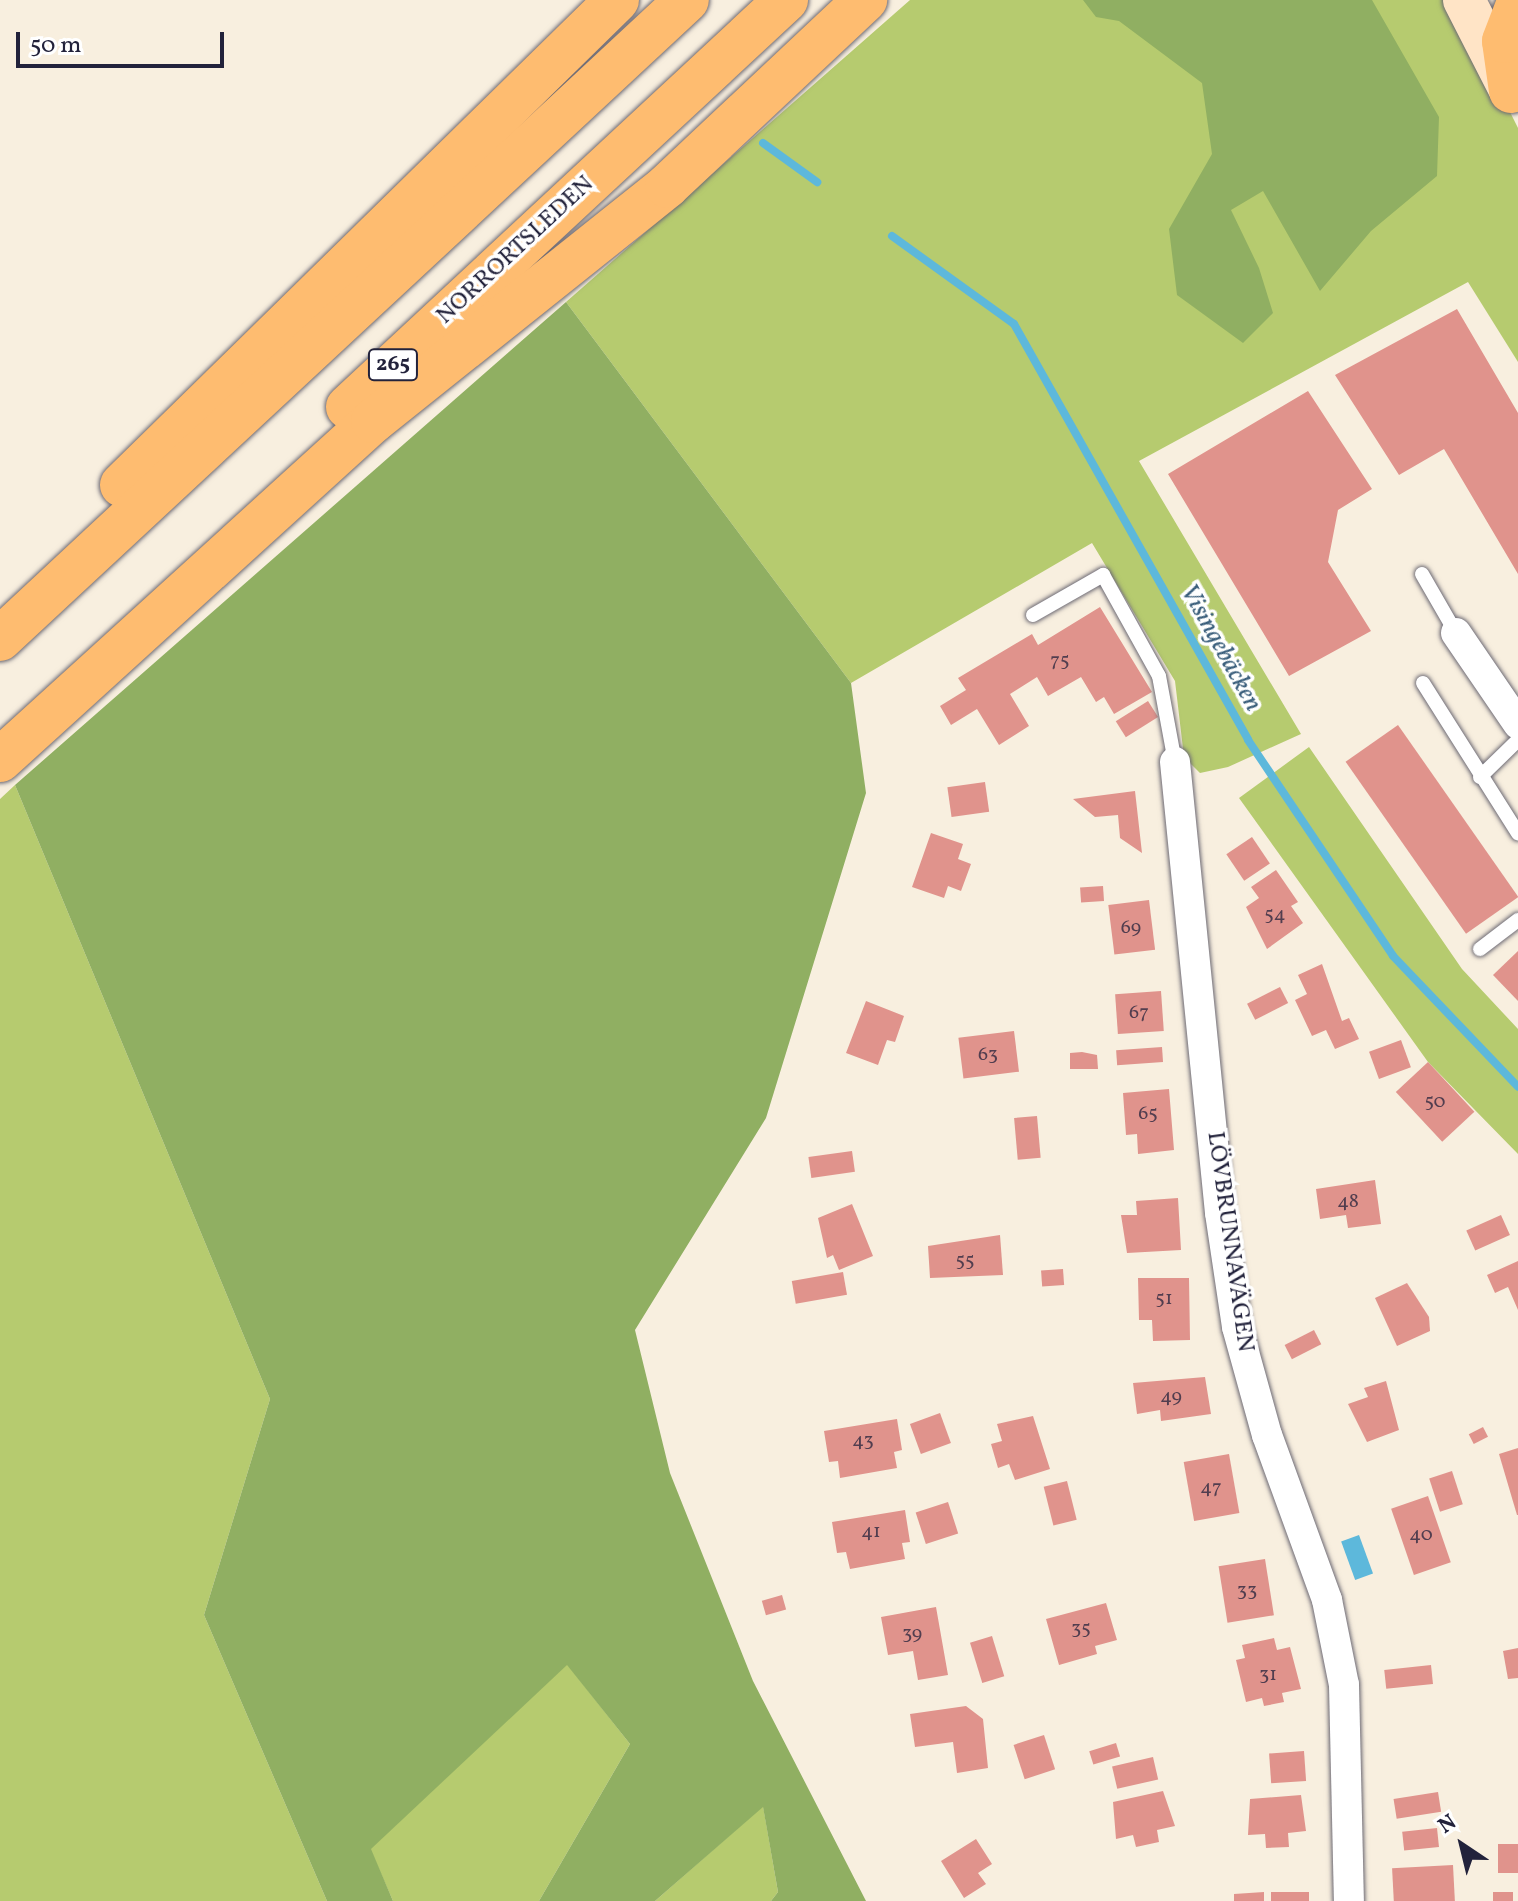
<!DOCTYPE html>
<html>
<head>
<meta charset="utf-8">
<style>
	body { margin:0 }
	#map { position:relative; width:1518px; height:1901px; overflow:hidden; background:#f8efdf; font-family:Vollkorn,serif }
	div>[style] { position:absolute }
	.green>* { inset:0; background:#b6cb6f }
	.forest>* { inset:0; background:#90af62 }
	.water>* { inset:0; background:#5db8db; transform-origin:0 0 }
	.stream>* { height:8px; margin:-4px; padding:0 4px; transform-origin:4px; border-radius:4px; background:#5db8db }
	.building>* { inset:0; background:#e0938c; transform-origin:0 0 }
	.roads { filter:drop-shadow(0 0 2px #6d6a74) drop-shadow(0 0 2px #6d6a74) }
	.lane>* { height:14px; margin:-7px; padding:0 7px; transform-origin:7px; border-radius:7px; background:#fff }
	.street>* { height:30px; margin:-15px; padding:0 15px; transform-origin:15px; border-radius:15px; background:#fff }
	.secondary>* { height:42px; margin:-21px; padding:0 21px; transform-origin:21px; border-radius:21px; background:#ffe4c6 }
	.highway>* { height:44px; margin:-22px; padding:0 22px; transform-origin:22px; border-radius:22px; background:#febc70 }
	span { translate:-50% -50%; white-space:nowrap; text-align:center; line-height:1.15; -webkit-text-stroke:7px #fff; paint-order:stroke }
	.number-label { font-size:20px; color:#523e4f }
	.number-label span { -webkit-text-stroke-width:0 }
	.shield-label span { padding:2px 6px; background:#fff; border:2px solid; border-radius:6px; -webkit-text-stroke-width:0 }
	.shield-label { font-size:22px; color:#22223b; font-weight:700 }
	.street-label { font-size:24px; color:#22223b }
	.water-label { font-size:26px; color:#3a5e7b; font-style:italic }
	.north { position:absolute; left:1422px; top:1805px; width:80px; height:80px; -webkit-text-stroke:6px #fff; paint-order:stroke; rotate:325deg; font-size:22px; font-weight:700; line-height:32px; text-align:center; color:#22223b }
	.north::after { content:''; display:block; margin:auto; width:28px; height:36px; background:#22223b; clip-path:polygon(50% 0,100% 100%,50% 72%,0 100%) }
	.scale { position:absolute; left:16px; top:32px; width:208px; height:36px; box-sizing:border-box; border:4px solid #22223b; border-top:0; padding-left:10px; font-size:24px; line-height:28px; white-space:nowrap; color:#22223b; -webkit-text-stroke:6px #fff; paint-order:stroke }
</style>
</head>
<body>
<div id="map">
	<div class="green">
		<i style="clip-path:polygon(910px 0,1454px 0,1518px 128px,1518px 362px,1468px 282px,1139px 461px,1301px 734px,1228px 767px,1200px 773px,1184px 757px,1175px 681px,1092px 543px,851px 683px,566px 302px)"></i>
		<i style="clip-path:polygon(1309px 747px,1462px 969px,1518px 1029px,1518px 1154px,1428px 1062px,1239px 798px)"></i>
		<i style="clip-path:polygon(15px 785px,270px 1399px,204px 1615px,327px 1901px,0 1901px,0 799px)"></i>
		<i style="clip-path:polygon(567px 1664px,630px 1744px,539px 1901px,393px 1901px,370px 1849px)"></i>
		<i style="clip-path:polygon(763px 1806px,778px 1892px,771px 1901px,655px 1901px)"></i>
	</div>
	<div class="forest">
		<i style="clip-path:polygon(1083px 0,1372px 0,1439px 117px,1437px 176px,1371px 231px,1320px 291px,1263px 191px,1231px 210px,1259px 268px,1273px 313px,1243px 343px,1177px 295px,1169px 229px,1212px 154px,1202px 83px,1119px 21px,1096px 17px)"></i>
		<i style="clip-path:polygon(566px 302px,851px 683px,866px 793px,766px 1118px,635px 1330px,670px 1473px,753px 1681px,866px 1901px,771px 1901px,778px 1892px,763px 1807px,655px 1901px,539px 1901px,630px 1744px,567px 1665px,371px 1849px,393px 1901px,327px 1901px,204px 1615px,270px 1399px,15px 785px)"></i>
	</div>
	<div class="water">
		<i style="left:1359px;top:1535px;width:41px;height:19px;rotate:70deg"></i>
	</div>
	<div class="stream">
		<i style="left:763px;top:143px;width:67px;rotate:35.8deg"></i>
		<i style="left:892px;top:236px;width:150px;rotate:35.8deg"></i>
		<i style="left:1014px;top:324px;width:477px;rotate:60.6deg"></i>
		<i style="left:1248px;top:740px;width:260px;rotate:56.1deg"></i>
		<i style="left:1393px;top:956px;width:181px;rotate:46.3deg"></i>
	</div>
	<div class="building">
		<i style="clip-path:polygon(1457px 309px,1518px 413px,1518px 574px,1444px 449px,1399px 475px,1335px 375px)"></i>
		<i style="clip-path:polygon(1308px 391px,1372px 489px,1338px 510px,1328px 562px,1371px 631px,1289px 676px,1168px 474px)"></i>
		<i style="clip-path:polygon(1100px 607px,1152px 692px,1114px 714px,1104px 697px,1096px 702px,1081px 677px,1048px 696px,1037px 677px,1010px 694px,1029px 726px,999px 745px,977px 709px,951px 725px,940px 706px,966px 690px,958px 678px,1032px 634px,1038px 645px)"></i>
		<i style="left:1148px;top:701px;width:19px;height:38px;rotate:58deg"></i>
		<i style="left:1398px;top:725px;width:210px;height:64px;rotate:55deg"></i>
		<i style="left:985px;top:782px;width:30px;height:38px;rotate:82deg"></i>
		<i style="clip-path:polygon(1135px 791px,1142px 853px,1120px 838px,1118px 815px,1095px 817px,1073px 799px)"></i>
		<i style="clip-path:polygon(931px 833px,963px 844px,958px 859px,971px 864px,961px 891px,948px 886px,944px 898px,912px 887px)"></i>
		<i style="left:1252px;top:837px;width:32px;height:31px;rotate:56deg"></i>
		<i style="clip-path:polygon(1276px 870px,1298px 902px,1291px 906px,1303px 923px,1267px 949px,1246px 907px,1259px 898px,1251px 887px)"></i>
		<i style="left:1103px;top:886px;width:15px;height:23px;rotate:86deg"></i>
		<i style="left:1149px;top:900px;width:50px;height:41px;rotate:83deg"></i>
		<i style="clip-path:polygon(1518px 951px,1518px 1001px,1493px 975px)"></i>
		<i style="clip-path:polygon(1322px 964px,1342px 1021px,1349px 1018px,1359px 1039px,1335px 1049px,1326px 1030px,1312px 1036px,1295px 1000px,1307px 994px,1298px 975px)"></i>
		<i style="left:1280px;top:987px;width:18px;height:37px;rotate:63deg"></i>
		<i style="left:1161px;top:991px;width:40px;height:46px;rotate:86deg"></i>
		<i style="clip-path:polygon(866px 1001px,904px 1016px,895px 1042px,887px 1040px,878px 1065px,846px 1053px)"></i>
		<i style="left:1014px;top:1031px;width:41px;height:56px;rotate:83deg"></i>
		<i style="left:1401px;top:1040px;width:29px;height:34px;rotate:70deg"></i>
		<i style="left:1162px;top:1047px;width:15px;height:46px;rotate:86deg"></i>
		<i style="clip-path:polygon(1082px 1052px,1097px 1055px,1098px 1069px,1070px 1069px,1070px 1053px)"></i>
		<i style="left:1428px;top:1062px;width:68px;height:44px;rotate:47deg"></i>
		<i style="clip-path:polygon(1169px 1089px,1174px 1150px,1138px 1154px,1137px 1134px,1126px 1135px,1123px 1093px)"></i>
		<i style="left:1037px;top:1116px;width:42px;height:23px;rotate:85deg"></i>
		<i style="left:852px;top:1151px;width:21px;height:44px;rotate:82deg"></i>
		<i style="clip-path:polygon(1375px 1180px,1381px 1224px,1348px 1228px,1346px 1215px,1320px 1219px,1316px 1189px)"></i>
		<i style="clip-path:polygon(1178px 1198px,1181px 1250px,1127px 1253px,1121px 1215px,1137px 1215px,1136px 1201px)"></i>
		<i style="clip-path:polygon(852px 1204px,873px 1256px,839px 1270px,833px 1255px,827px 1258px,818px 1218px)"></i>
		<i style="left:1501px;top:1215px;width:22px;height:38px;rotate:66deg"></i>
		<i style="clip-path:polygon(1000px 1235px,1003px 1275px,930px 1278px,928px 1246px)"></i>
		<i style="clip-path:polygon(1518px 1261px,1518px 1310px,1508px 1287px,1495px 1293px,1487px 1275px)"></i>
		<i style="left:1063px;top:1269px;width:16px;height:22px;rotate:86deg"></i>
		<i style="left:843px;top:1272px;width:23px;height:52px;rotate:80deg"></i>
		<i style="clip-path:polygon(1138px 1278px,1189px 1278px,1190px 1340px,1153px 1341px,1152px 1320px,1139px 1320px)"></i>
		<i style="clip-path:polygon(1407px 1283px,1429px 1317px,1430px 1331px,1397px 1346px,1375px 1298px)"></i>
		<i style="left:1314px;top:1330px;width:16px;height:33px;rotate:63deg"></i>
		<i style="clip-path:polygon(1205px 1377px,1211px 1414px,1161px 1421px,1160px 1410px,1137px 1414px,1133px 1383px)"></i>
		<i style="clip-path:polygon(1386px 1381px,1399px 1430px,1367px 1442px,1348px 1404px,1368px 1397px,1364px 1388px)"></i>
		<i style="left:940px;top:1413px;width:32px;height:32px;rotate:70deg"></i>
		<i style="clip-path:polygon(1033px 1416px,1050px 1469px,1015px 1480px,1009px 1464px,998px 1468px,991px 1444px,1002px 1441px,997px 1424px)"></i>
		<i style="clip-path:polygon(897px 1419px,902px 1450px,894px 1452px,897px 1468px,840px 1478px,838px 1461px,829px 1462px,824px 1431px)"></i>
		<i style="left:1483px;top:1427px;width:11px;height:16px;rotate:63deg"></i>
		<i style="clip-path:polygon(1518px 1448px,1518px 1515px,1517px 1515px,1499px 1454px)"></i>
		<i style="left:1229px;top:1454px;width:60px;height:46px;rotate:80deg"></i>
		<i style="left:1452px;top:1471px;width:35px;height:24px;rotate:72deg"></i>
		<i style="left:1067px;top:1481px;width:40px;height:24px;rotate:76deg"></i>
		<i style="left:1428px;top:1496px;width:70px;height:39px;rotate:71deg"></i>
		<i style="left:948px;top:1502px;width:33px;height:34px;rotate:72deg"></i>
		<i style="clip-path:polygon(905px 1510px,910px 1542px,902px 1543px,905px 1559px,850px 1569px,846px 1552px,837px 1553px,832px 1522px)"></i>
		<i style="left:1265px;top:1559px;width:57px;height:47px;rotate:81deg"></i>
		<i style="left:782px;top:1595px;width:15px;height:21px;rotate:74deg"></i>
		<i style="clip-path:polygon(1106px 1603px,1117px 1640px,1095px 1646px,1097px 1654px,1059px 1665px,1046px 1619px)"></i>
		<i style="clip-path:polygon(936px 1607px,948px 1675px,918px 1680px,913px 1651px,888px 1655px,881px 1617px)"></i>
		<i style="left:992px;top:1636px;width:42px;height:23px;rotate:73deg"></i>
		<i style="clip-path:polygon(1274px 1638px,1277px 1650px,1290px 1647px,1301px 1689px,1282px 1693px,1284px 1702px,1264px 1706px,1262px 1698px,1246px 1702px,1236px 1660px,1245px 1658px,1242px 1645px)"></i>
		<i style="clip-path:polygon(1518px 1648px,1518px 1678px,1508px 1679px,1503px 1651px)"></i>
		<i style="left:1431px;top:1665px;width:19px;height:47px;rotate:84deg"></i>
		<i style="clip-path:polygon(966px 1706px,983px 1719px,988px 1768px,957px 1773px,953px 1742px,915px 1747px,910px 1714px)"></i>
		<i style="left:1044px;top:1735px;width:36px;height:32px;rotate:72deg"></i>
		<i style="left:1116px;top:1743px;width:14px;height:28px;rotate:73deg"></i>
		<i style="left:1304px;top:1751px;width:30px;height:35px;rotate:86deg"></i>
		<i style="left:1153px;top:1757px;width:23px;height:42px;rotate:77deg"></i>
		<i style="clip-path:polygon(1163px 1791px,1175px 1826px,1157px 1830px,1159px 1842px,1136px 1847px,1133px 1835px,1116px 1839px,1113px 1802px)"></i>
		<i style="left:1438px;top:1792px;width:20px;height:45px;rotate:81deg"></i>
		<i style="clip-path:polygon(1301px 1795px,1306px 1831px,1288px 1833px,1289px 1847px,1266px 1848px,1265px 1834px,1248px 1835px,1250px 1799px)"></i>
		<i style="left:1437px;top:1828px;width:19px;height:35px;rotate:84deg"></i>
		<i style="clip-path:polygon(976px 1839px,992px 1864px,978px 1873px,986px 1884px,964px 1898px,941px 1861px)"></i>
		<i style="left:1518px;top:1844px;width:29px;height:20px;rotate:90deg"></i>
		<i style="left:1453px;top:1865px;width:36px;height:61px;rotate:87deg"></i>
		<i style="clip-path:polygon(1264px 1892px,1264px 1901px,1234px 1901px,1234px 1894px)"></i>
		<i style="left:1271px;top:1892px;width:38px;height:9px"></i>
		<i style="left:1513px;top:1892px;width:9px;height:20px;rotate:90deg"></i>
	</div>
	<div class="roads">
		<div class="lane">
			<i style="left:1422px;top:574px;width:68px;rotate:60deg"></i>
			<i style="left:1033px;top:615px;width:81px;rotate:-29.7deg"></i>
			<i style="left:1103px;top:575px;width:115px;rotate:61deg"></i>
			<i style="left:1159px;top:676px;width:87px;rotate:79.5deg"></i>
			<i style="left:1423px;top:683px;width:178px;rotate:57.7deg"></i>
			<i style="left:1480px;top:777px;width:53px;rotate:-44.2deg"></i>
			<i style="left:1480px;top:949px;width:48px;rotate:-37.3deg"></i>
		</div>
		<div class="street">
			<i style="left:1456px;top:633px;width:110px;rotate:55.7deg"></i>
			<i style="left:1175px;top:762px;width:453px;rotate:84.3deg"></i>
			<i style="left:1220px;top:1213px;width:115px;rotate:81.5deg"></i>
			<i style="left:1237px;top:1327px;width:112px;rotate:74.5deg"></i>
			<i style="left:1267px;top:1435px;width:176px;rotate:70deg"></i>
			<i style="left:1327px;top:1600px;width:87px;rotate:78.7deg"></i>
			<i style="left:1344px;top:1685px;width:216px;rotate:88.7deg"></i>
		</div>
		<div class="secondary">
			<i style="left:1464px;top:0;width:99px;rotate:62.9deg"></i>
		</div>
		<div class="highway">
			<i style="left:1511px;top:91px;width:50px;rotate:-98deg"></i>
			<i style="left:1504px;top:41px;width:40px;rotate:-69deg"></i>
			<i style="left:348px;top:407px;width:598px;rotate:-42.9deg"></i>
			<i style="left:122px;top:485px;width:693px;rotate:-44.42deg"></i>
			<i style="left:0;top:639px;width:938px;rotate:-42.93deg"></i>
			<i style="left:0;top:760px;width:504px;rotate:-42.27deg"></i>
			<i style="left:373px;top:421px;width:376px;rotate:-38.6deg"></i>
			<i style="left:667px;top:186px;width:272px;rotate:-43.2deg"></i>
		</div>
	</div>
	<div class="number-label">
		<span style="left:1060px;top:661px">75</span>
		<span style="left:1275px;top:915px">54</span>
		<span style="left:1131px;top:928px">69</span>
		<span style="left:1139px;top:1013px">67</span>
		<span style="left:988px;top:1055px">63</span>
		<span style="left:1435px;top:1102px">50</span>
		<span style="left:1148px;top:1114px">65</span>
		<span style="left:1348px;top:1202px">48</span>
		<span style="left:965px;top:1261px">55</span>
		<span style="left:1164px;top:1299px">51</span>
		<span style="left:1171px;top:1397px">49</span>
		<span style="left:863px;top:1441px">43</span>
		<span style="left:1211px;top:1488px">47</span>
		<span style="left:871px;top:1532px">41</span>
		<span style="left:1421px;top:1535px">40</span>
		<span style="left:1247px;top:1591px">33</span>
		<span style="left:1081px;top:1629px">35</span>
		<span style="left:912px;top:1634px">39</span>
		<span style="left:1268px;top:1675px">31</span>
	</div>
	<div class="shield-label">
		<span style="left:393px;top:365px">265</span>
	</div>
	<div class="street-label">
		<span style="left:516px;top:251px;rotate:-43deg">NORRORTSLEDEN</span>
		<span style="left:1229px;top:1242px;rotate:82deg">LÖVBRUNNAVÄGEN</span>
	</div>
	<div class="water-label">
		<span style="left:1220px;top:648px;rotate:61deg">Visingebäcken</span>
	</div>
	<div class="north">N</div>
	<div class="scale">50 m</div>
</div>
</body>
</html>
